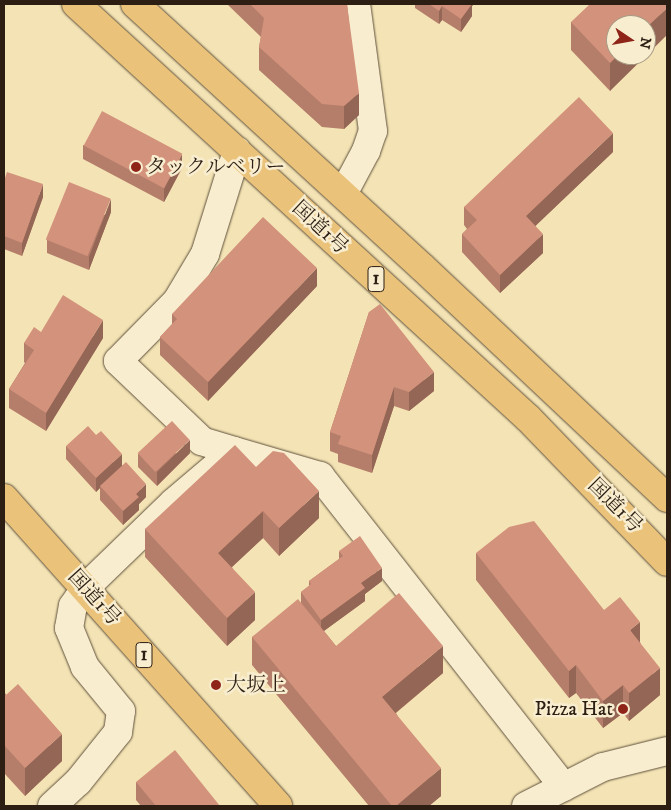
<!DOCTYPE html>
<html>
<head>
<meta charset="utf-8">
<style>
	body { margin:0 }
	#map { position:relative; width:671px; height:810px; overflow:hidden; background:#f4e4b5; font-family:"IM FELL DW Pica","Noto Serif JP",serif }
	div>[style] { position:absolute }
	.roads { filter:drop-shadow(0 0 1px #5f503c) drop-shadow(0 0 1px #5f503c) }
	.minor>* { height:28px; margin:-14px; padding:0 14px; transform-origin:14px; border-radius:14px; background:#f8edcf }
	.highway>* { height:28px; margin:-14px; padding:0 14px; transform-origin:14px; border-radius:14px; background:#eac27a }
	.wall>* { inset:0; background:#b57e6a }
	.shaded-wall>* { inset:0; background:#946656 }
	.building>* { inset:0; background:#d3927b; transform-origin:0 0 }
	.dots>* { width:14px; height:14px; translate:-50% -50%; box-sizing:border-box; border:2px solid #f8edcf; border-radius:50% }
	span { translate:-50% -50%; white-space:nowrap; text-align:center; line-height:1.15; -webkit-text-stroke:5px #f8edcf; paint-order:stroke }
	.shield-label span { padding:1px 4px; background:#f8edcf; border:1px solid; border-radius:4px; -webkit-text-stroke-width:0 }
	.shield-label { font-size:19px; color:#2d1e13; font-weight:700 }
	.poi-label { font-size:20px; color:#2d1e13 }
	.left { translate:0 -50%; text-align:left }
	.right { translate:-100% -50%; text-align:right }
	.street-label { font-size:20px; color:#2d1e13 }
	.frame { position:absolute; inset:0; border:5px solid #2d1e13; pointer-events:none }
	.north { position:absolute; left:606px; top:15px; width:50px; height:50px; box-sizing:border-box; background:#f8edcf; border:1px solid #a79a84; border-radius:50%; rotate:102deg; font-size:14px; font-weight:700; line-height:20px; text-align:center; color:#2d1e13 }
	.north::after { content:''; display:block; margin:auto; width:18px; height:22px; background:#8f2418; clip-path:polygon(50% 0,100% 100%,50% 72%,0 100%) }
</style>
</head>
<body>
<div id="map">
	<div class="roads">
		<div class="minor">
			<i style="left:343px;top:194px;width:49px;rotate:-61.9deg"></i>
			<i style="left:366px;top:151px;width:21px;rotate:-71deg"></i>
			<i style="left:373px;top:131px;width:128px;rotate:-97.6deg"></i>
			<i style="left:234px;top:451px;width:34px;rotate:-163deg"></i>
			<i style="left:202px;top:441px;width:116px;rotate:-136.4deg"></i>
			<i style="left:118px;top:361px;width:84px;rotate:-45.5deg"></i>
			<i style="left:177px;top:301px;width:55px;rotate:-59.2deg"></i>
			<i style="left:205px;top:254px;width:108px;rotate:-72.7deg"></i>
			<i style="left:52px;top:806px;width:35px;rotate:-43deg"></i>
			<i style="left:78px;top:782px;width:64px;rotate:-51.3deg"></i>
			<i style="left:118px;top:732px;width:21px;rotate:-82deg"></i>
			<i style="left:121px;top:711px;width:57px;rotate:-129.3deg"></i>
			<i style="left:85px;top:667px;width:42px;rotate:-112.3deg"></i>
			<i style="left:69px;top:628px;width:22px;rotate:-80deg"></i>
			<i style="left:73px;top:606px;width:22px;rotate:-56deg"></i>
			<i style="left:85px;top:588px;width:122px;rotate:-44deg"></i>
			<i style="left:173px;top:503px;width:80px;rotate:-40.4deg"></i>
			<i style="left:234px;top:451px;width:90px;rotate:16.2deg"></i>
			<i style="left:320px;top:476px;width:395px;rotate:51.9deg"></i>
			<i style="left:526px;top:806px;width:86px;rotate:-26.9deg"></i>
			<i style="left:603px;top:767px;width:66px;rotate:-14deg"></i>
		</div>
		<div class="highway">
			<i style="left:76px;top:4px;width:613px;rotate:42.49deg"></i>
			<i style="left:528px;top:418px;width:200px;rotate:46deg"></i>
			<i style="left:135px;top:4px;width:389px;rotate:42.5deg"></i>
			<i style="left:422px;top:267px;width:337px;rotate:43.3deg"></i>
			<i style="left:4px;top:498px;width:412px;rotate:48.3deg"></i>
		</div>
	</div>
	<div class="wall">
		<i style="clip-path:polygon(227px 4px,347px 4px,359px 115px,344px 129px,322px 127px,259px 70px,259px 47px,261px 37px)"></i>
		<i style="clip-path:polygon(415px 4px,474px 4px,472px 6px,472px 16px,461px 32px,442px 20px,439px 24px,415px 8px)"></i>
		<i style="clip-path:polygon(667px 4px,610px 91px,571px 50px,571px 22px)"></i>
		<i style="clip-path:polygon(83px 145px,182px 168px,164px 202px,83px 159px)"></i>
		<i style="clip-path:polygon(613px 152px,535px 226px,543px 253px,500px 293px,462px 252px,462px 234px,467px 229px,464px 225px,464px 207px)"></i>
		<i style="clip-path:polygon(4px 181px,43px 197px,22px 256px,4px 249px)"></i>
		<i style="clip-path:polygon(111px 212px,89px 270px,47px 253px,47px 240px)"></i>
		<i style="clip-path:polygon(317px 286px,208px 401px,160px 355px,160px 337px,172px 324px,172px 314px)"></i>
		<i style="clip-path:polygon(369px 312px,434px 391px,409px 411px,394px 406px,372px 473px,338px 462px,338px 454px,330px 451px,330px 432px)"></i>
		<i style="clip-path:polygon(41px 332px,103px 338px,46px 431px,9px 408px,9px 389px,25px 363px,24px 362px,24px 343px)"></i>
		<i style="clip-path:polygon(66px 446px,122px 465px,146px 497px,139px 504px,139px 510px,123px 525px,100px 500px,100px 488px,96px 492px,66px 459px)"></i>
		<i style="clip-path:polygon(190px 453px,157px 486px,138px 467px,138px 454px)"></i>
		<i style="clip-path:polygon(256px 467px,319px 518px,279px 556px,263px 538px,232px 567px,255px 620px,227px 646px,145px 557px,145px 529px)"></i>
		<i style="clip-path:polygon(339px 551px,382px 581px,365px 594px,365px 601px,324px 631px,336px 646px,443px 673px,396px 713px,441px 796px,429px 806px,369px 806px,252px 665px,252px 637px,301px 603px,301px 592px,309px 586px,309px 581px,339px 559px)"></i>
		<i style="clip-path:polygon(476px 553px,604px 610px,640px 642px,660px 695px,629px 721px,623px 713px,603px 728px,576px 693px,569px 698px,476px 580px)"></i>
		<i style="clip-path:polygon(4px 692px,62px 761px,25px 796px,4px 773px)"></i>
		<i style="clip-path:polygon(136px 782px,220px 806px,141px 806px,136px 800px)"></i>
	</div>
	<div class="shaded-wall">
		<i style="clip-path:polygon(468px 4px,474px 4px,472px 6px,472px 16px,461px 32px,461px 19px)"></i>
		<i style="clip-path:polygon(442px 6px,442px 20px,439px 24px,439px 11px)"></i>
		<i style="clip-path:polygon(667px 8px,667px 35px,610px 91px,610px 63px,618px 55px,646px 55px,646px 28px)"></i>
		<i style="clip-path:polygon(359px 93px,359px 115px,344px 129px,344px 106px)"></i>
		<i style="clip-path:polygon(613px 133px,613px 152px,526px 235px,526px 216px)"></i>
		<i style="clip-path:polygon(182px 154px,182px 168px,164px 202px,164px 189px)"></i>
		<i style="clip-path:polygon(43px 184px,43px 197px,22px 256px,22px 243px)"></i>
		<i style="clip-path:polygon(111px 199px,111px 212px,89px 270px,89px 257px)"></i>
		<i style="clip-path:polygon(543px 234px,543px 253px,500px 293px,500px 275px)"></i>
		<i style="clip-path:polygon(317px 268px,317px 286px,208px 401px,208px 382px)"></i>
		<i style="clip-path:polygon(103px 320px,103px 338px,46px 431px,46px 413px)"></i>
		<i style="clip-path:polygon(434px 372px,434px 391px,409px 411px,409px 392px)"></i>
		<i style="clip-path:polygon(394px 387px,394px 406px,372px 473px,372px 455px)"></i>
		<i style="clip-path:polygon(190px 440px,190px 453px,157px 486px,157px 472px)"></i>
		<i style="clip-path:polygon(122px 454px,122px 468px,100px 486px,100px 488px,96px 492px,96px 478px)"></i>
		<i style="clip-path:polygon(146px 484px,146px 497px,139px 504px,139px 510px,123px 525px,123px 511px,136px 494px)"></i>
		<i style="clip-path:polygon(319px 491px,319px 518px,279px 556px,279px 528px)"></i>
		<i style="clip-path:polygon(263px 511px,263px 538px,218px 580px,218px 553px)"></i>
		<i style="clip-path:polygon(382px 568px,382px 581px,365px 594px,365px 601px,321px 633px,321px 620px,361px 583px)"></i>
		<i style="clip-path:polygon(255px 592px,255px 620px,227px 646px,227px 618px)"></i>
		<i style="clip-path:polygon(640px 622px,640px 650px,630px 630px)"></i>
		<i style="clip-path:polygon(443px 646px,443px 673px,382px 724px,382px 697px)"></i>
		<i style="clip-path:polygon(576px 665px,576px 693px,569px 698px,569px 671px)"></i>
		<i style="clip-path:polygon(660px 668px,660px 695px,629px 721px,629px 693px)"></i>
		<i style="clip-path:polygon(623px 685px,623px 713px,603px 728px,603px 701px)"></i>
		<i style="clip-path:polygon(62px 734px,62px 761px,25px 796px,25px 768px)"></i>
		<i style="clip-path:polygon(441px 768px,441px 796px,429px 806px,396px 806px)"></i>
	</div>
	<div class="building">
		<i style="clip-path:polygon(250px 4px,347px 4px,359px 93px,344px 106px,322px 104px,259px 47px,264px 18px)"></i>
		<i style="clip-path:polygon(429px 4px,472px 4px,461px 19px,442px 6px,439px 11px)"></i>
		<i style="clip-path:polygon(590px 4px,667px 4px,667px 8px,646px 28px,646px 25px,616px 25px,616px 55px,618px 55px,610px 63px,571px 22px)"></i>
		<i style="clip-path:polygon(579px 97px,613px 133px,526px 216px,543px 234px,500px 275px,462px 234px,477px 220px,464px 207px)"></i>
		<i style="left:102px;top:111px;width:91px;height:39px;rotate:28deg"></i>
		<i style="clip-path:polygon(7px 172px,43px 184px,22px 243px,4px 236px,4px 181px)"></i>
		<i style="left:69px;top:182px;width:45px;height:62px;rotate:22deg"></i>
		<i style="clip-path:polygon(263px 217px,317px 268px,208px 382px,160px 337px,177px 319px,172px 314px)"></i>
		<i style="clip-path:polygon(63px 295px,103px 320px,46px 413px,9px 389px,34px 350px,24px 343px,34px 327px,41px 332px)"></i>
		<i style="clip-path:polygon(380px 304px,434px 372px,409px 392px,394px 387px,372px 455px,338px 444px,341px 436px,330px 432px,369px 312px)"></i>
		<i style="left:172px;top:421px;width:26px;height:47px;rotate:47deg"></i>
		<i style="clip-path:polygon(88px 426px,96px 435px,101px 431px,122px 454px,96px 478px,66px 446px)"></i>
		<i style="clip-path:polygon(235px 445px,256px 467px,273px 451px,284px 453px,319px 491px,279px 528px,263px 511px,218px 553px,255px 592px,227px 618px,145px 529px)"></i>
		<i style="clip-path:polygon(126px 462px,146px 484px,136px 494px,139px 497px,123px 511px,100px 486px)"></i>
		<i style="clip-path:polygon(534px 521px,604px 610px,620px 597px,640px 622px,630px 630px,660px 668px,629px 693px,623px 685px,603px 701px,576px 665px,569px 671px,476px 553px,509px 527px)"></i>
		<i style="clip-path:polygon(360px 536px,382px 568px,361px 583px,365px 588px,321px 620px,301px 592px,311px 584px,309px 581px,343px 556px,339px 551px)"></i>
		<i style="clip-path:polygon(399px 593px,443px 646px,382px 697px,441px 768px,396px 806px,392px 806px,252px 637px,298px 599px,336px 646px)"></i>
		<i style="clip-path:polygon(18px 684px,62px 734px,25px 768px,4px 745px,4px 692px,6px 695px)"></i>
		<i style="clip-path:polygon(175px 750px,220px 806px,156px 806px,136px 782px)"></i>
	</div>
	<div class="dots">
		<i style="left:136px;top:167px;background:#8f2418"></i>
		<i style="left:216px;top:685px;background:#8f2418"></i>
		<i style="left:623px;top:709px;background:#8f2418"></i>
	</div>
	<div class="shield-label">
		<span style="left:376px;top:279px">1</span>
		<span style="left:144px;top:655px">1</span>
	</div>
	<div class="poi-label">
		<span class="left" style="left:146px;top:167px">タックルベリー</span>
		<span class="left" style="left:226px;top:685px">大坂上</span>
		<span class="right" style="left:613px;top:709px">Pizza Hat</span>
	</div>
	<div class="street-label">
		<span style="left:320px;top:228px;rotate:43deg">国道1号</span>
		<span style="left:615px;top:506px;rotate:45deg">国道1号</span>
		<span style="left:94px;top:598px;rotate:48deg">国道1号</span>
	</div>
	<div class="frame"></div>
	<div class="north">N</div>
</div>
</body>
</html>
